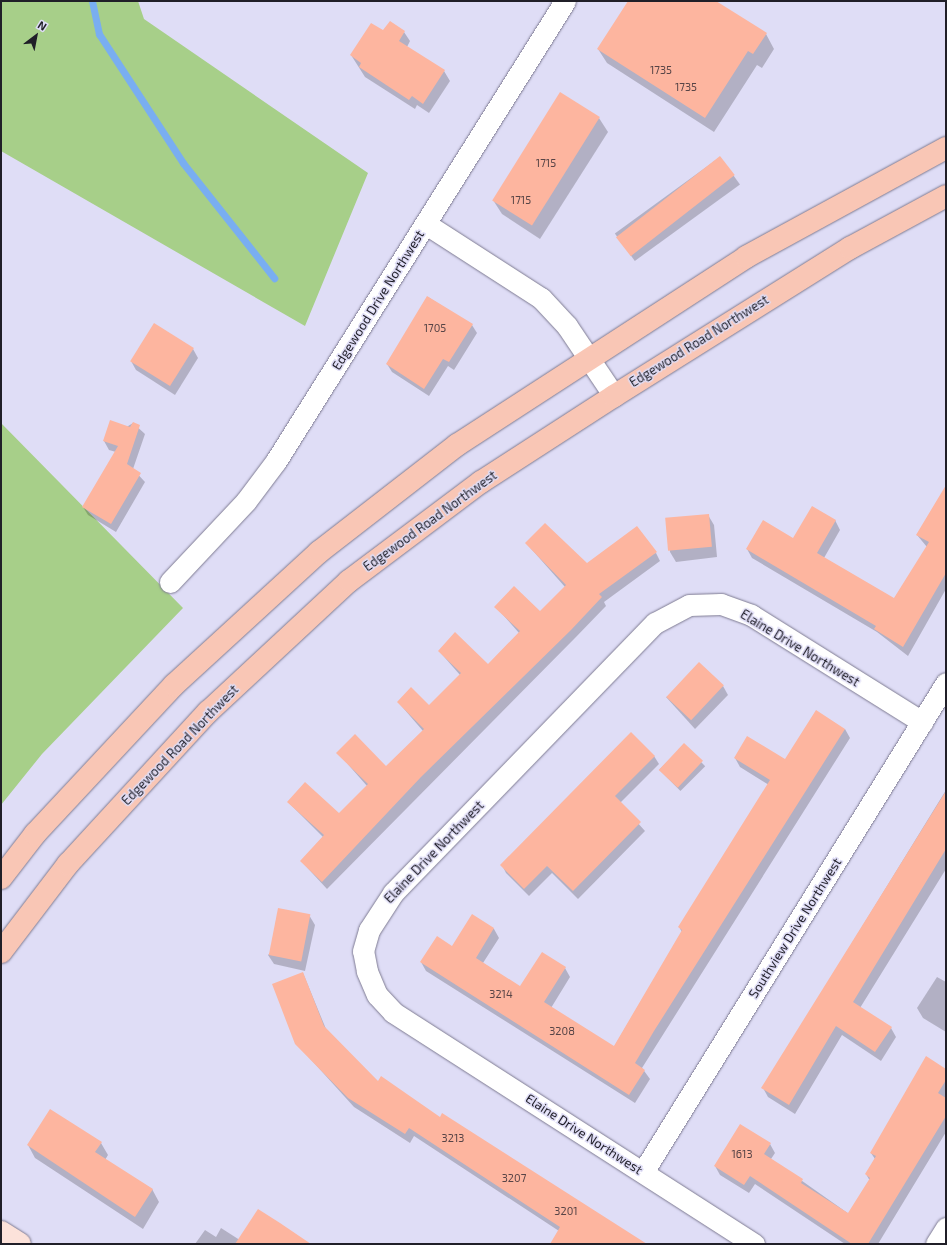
<!DOCTYPE html>
<html>
<head>
<meta charset="utf-8">
<style>
	body { margin:0 }
	#map { position:relative; width:947px; height:1245px; overflow:hidden; background:#dfddf6; font-family:"Exo 2",sans-serif }
	div>[style] { position:absolute }
	.green>* { inset:0; background:#a7cf89 }
	.shadow>* { inset:0; background:#0003; transform-origin:0 0 }
	.stream>* { height:7px; margin:-3.5px; padding:0 3.5px; transform-origin:3.5px; border-radius:3.5px; background:#79aef1 }
	.building>* { inset:0; background:#fdb59f; transform-origin:0 0 }
	.roads { filter:drop-shadow(0 0 1px #7e7b92) drop-shadow(0 0 1px #7e7b92) }
	.street>* { height:21px; margin:-10.5px; padding:0 10.5px; transform-origin:10.5px; border-radius:10.5px; background:#fff }
	.secondary>* { height:22px; margin:-11px; padding:0 11px; transform-origin:11px; border-radius:11px; background:#fce2da }
	.primary>* { height:22px; margin:-11px; padding:0 11px; transform-origin:11px; border-radius:11px; background:#f9c6b5 }
	span { translate:-50% -50%; white-space:nowrap; text-align:center; line-height:1.15; -webkit-text-stroke:3px #dfddf6; paint-order:stroke }
	.number-label { font-size:11px; color:#574446 }
	.number-label span { -webkit-text-stroke-width:0 }
	.street-label { font-size:13px; color:#201f28 }
	.frame { position:absolute; inset:0; border:2px solid #201f28; pointer-events:none }
	.north { position:absolute; left:16px; top:16px; width:40px; height:40px; -webkit-text-stroke:3px #dfddf6; paint-order:stroke; rotate:32deg; font-size:11px; font-weight:700; line-height:16px; text-align:center; color:#201f28 }
	.north::after { content:''; display:block; margin:auto; width:14px; height:18px; background:#201f28; clip-path:polygon(50% 0,100% 100%,50% 72%,0 100%) }
</style>
</head>
<body>
<div id="map">
	<div class="green">
		<i style="clip-path:polygon(1px 1px,138px 1px,144px 19px,368px 173px,305px 326px,1px 151px)"></i>
		<i style="clip-path:polygon(1px 423px,183px 608px,42px 754px,1px 805px)"></i>
	</div>
	<div class="shadow">
		<i style="clip-path:polygon(653px 1px,714px 1px,766px 34px,774px 49px,762px 68px,757px 65px,714px 132px,607px 63px,598px 49px)"></i>
		<i style="clip-path:polygon(384px 32px,404px 32px,410px 41px,407px 47px,444px 71px,450px 81px,429px 113px,417px 105px,415px 109px,365px 77px,351px 55px)"></i>
		<i style="clip-path:polygon(599px 118px,608px 132px,540px 239px,502px 214px,493px 200px)"></i>
		<i style="left:720px;top:157px;width:34px;height:130px;rotate:54deg"></i>
		<i style="clip-path:polygon(428px 297px,472px 325px,477px 333px,454px 370px,448px 366px,429px 396px,392px 372px,387px 364px)"></i>
		<i style="clip-path:polygon(193px 349px,198px 358px,175px 395px,136px 370px,131px 361px)"></i>
		<i style="clip-path:polygon(133px 423px,145px 434px,133px 469px,145px 482px,116px 532px,88px 515px,83px 507px,116px 452px,109px 450px,104px 441px)"></i>
		<i style="clip-path:polygon(946px 487px,946px 589px,908px 656px,877px 632px,752px 558px,747px 549px,793px 540px,835px 520px,840px 530px,824px 558px,894px 599px,927px 547px,917px 535px)"></i>
		<i style="clip-path:polygon(708px 515px,714px 525px,717px 557px,676px 562px,670px 552px,666px 519px)"></i>
		<i style="clip-path:polygon(526px 543px,587px 564px,656px 553px,660px 561px,604px 602px,606px 606px,575px 638px,327px 889px,301px 861px,323px 837px,288px 802px,339px 814px,367px 786px,338px 753px,386px 767px,423px 731px,398px 702px,429px 706px,460px 675px,439px 651px,488px 665px,519px 633px,496px 607px,540px 613px,565px 587px)"></i>
		<i style="clip-path:polygon(723px 686px,728px 695px,695px 729px,666px 697px)"></i>
		<i style="clip-path:polygon(845px 729px,850px 738px,642px 1068px,650px 1079px,635px 1103px,426px 971px,421px 962px,452px 947px,472px 916px,494px 929px,499px 938px,483px 963px,521px 988px,565px 968px,570px 977px,551px 1008px,614px 1047px,682px 932px,679px 927px,769px 785px,740px 767px,735px 758px,785px 760px)"></i>
		<i style="left:684px;top:745px;width:30px;height:35px;rotate:45deg"></i>
		<i style="clip-path:polygon(654px 756px,659px 764px,620px 803px,645px 831px,578px 899px,552px 873px,529px 896px,506px 873px,502px 865px)"></i>
		<i style="clip-path:polygon(946px 790px,946px 869px,860px 1008px,891px 1028px,896px 1037px,881px 1061px,842px 1035px,795px 1114px,768px 1097px,763px 1088px)"></i>
		<i style="clip-path:polygon(309px 915px,315px 925px,305px 971px,274px 964px,268px 955px)"></i>
		<i style="clip-path:polygon(303px 973px,326px 1029px,378px 1083px,645px 1244px,551px 1244px,559px 1231px,414px 1136px,410px 1143px,354px 1107px,296px 1043px)"></i>
		<i style="clip-path:polygon(937px 977px,946px 982px,946px 1032px,923px 1018px,917px 1008px)"></i>
		<i style="clip-path:polygon(946px 1070px,946px 1132px,878px 1244px,845px 1244px,755px 1184px,749px 1193px,720px 1175px,715px 1166px,770px 1144px,775px 1153px,771px 1159px,849px 1214px,870px 1181px,866px 1174px,875px 1159px,871px 1153px)"></i>
		<i style="clip-path:polygon(101px 1143px,108px 1155px,105px 1160px,152px 1189px,159px 1202px,143px 1229px,35px 1158px,28px 1145px)"></i>
		<i style="clip-path:polygon(221px 1228px,246px 1244px,195px 1244px,205px 1230px,216px 1237px)"></i>
	</div>
	<div class="stream">
		<i style="left:92px;top:1px;width:34px;rotate:78deg"></i>
		<i style="left:99px;top:34px;width:154px;rotate:56.9deg"></i>
		<i style="left:183px;top:163px;width:147px;rotate:51.6deg"></i>
	</div>
	<div class="building">
		<i style="clip-path:polygon(628px 1px,716px 1px,767px 33px,753px 54px,748px 51px,705px 118px,597px 49px)"></i>
		<i style="clip-path:polygon(390px 21px,405px 31px,399px 41px,445px 70px,423px 104px,412px 96px,409px 100px,359px 67px,361px 63px,350px 55px,371px 23px,383px 30px)"></i>
		<i style="left:560px;top:92px;width:47px;height:128px;rotate:32deg"></i>
		<i style="left:720px;top:156px;width:24px;height:132px;rotate:52deg"></i>
		<i style="clip-path:polygon(427px 296px,473px 324px,449px 362px,443px 359px,424px 389px,386px 364px)"></i>
		<i style="left:154px;top:323px;width:47px;height:45px;rotate:32deg"></i>
		<i style="clip-path:polygon(110px 420px,130px 427px,133px 422px,140px 425px,127px 464px,141px 473px,111px 524px,82px 507px,118px 446px,103px 441px)"></i>
		<i style="clip-path:polygon(946px 485px,946px 573px,903px 647px,874px 629px,876px 626px,746px 549px,763px 520px,793px 538px,812px 506px,836px 520px,817px 553px,894px 598px,929px 542px,916px 535px)"></i>
		<i style="left:709px;top:514px;width:33px;height:44px;rotate:85deg"></i>
		<i style="clip-path:polygon(545px 523px,587px 563px,637px 526px,657px 552px,599px 594px,602px 597px,571px 630px,421px 777px,322px 882px,300px 861px,324px 835px,287px 802px,305px 782px,339px 813px,368px 784px,336px 753px,355px 734px,386px 766px,424px 729px,397px 702px,411px 687px,429px 705px,461px 673px,438px 651px,455px 632px,488px 664px,520px 631px,494px 607px,514px 586px,540px 611px,566px 585px,525px 543px)"></i>
		<i style="left:699px;top:662px;width:34px;height:48px;rotate:43deg"></i>
		<i style="clip-path:polygon(816px 710px,845px 729px,654px 1031px,635px 1063px,645px 1070px,629px 1095px,420px 962px,437px 936px,452px 946px,472px 914px,494px 928px,476px 958px,520px 986px,542px 952px,566px 967px,544px 1002px,614px 1046px,682px 930px,678px 927px,770px 780px,734px 758px,747px 736px,785px 759px)"></i>
		<i style="clip-path:polygon(631px 732px,655px 756px,615px 796px,641px 822px,573px 891px,547px 866px,524px 889px,500px 865px)"></i>
		<i style="left:684px;top:743px;width:26px;height:37px;rotate:43deg"></i>
		<i style="clip-path:polygon(946px 791px,946px 849px,853px 1002px,892px 1027px,875px 1052px,836px 1026px,789px 1105px,761px 1088px)"></i>
		<i style="left:278px;top:908px;width:33px;height:48px;rotate:11deg"></i>
		<i style="clip-path:polygon(303px 972px,324px 1026px,378px 1081px,381px 1076px,440px 1117px,442px 1113px,647px 1244px,550px 1244px,560px 1227px,409px 1128px,405px 1134px,348px 1098px,295px 1044px,272px 984px)"></i>
		<i style="clip-path:polygon(926px 1056px,946px 1069px,946px 1080px,938px 1093px,946px 1098px,946px 1116px,868px 1244px,852px 1244px,750px 1176px,744px 1185px,714px 1166px,740px 1124px,771px 1143px,764px 1154px,803px 1179px,801px 1183px,848px 1213px,870px 1178px,865px 1174px,876px 1156px,870px 1153px)"></i>
		<i style="clip-path:polygon(50px 1109px,102px 1142px,95px 1152px,153px 1189px,135px 1217px,27px 1145px)"></i>
		<i style="clip-path:polygon(258px 1209px,280px 1223px,311px 1244px,235px 1244px)"></i>
	</div>
	<div class="roads">
		<div class="street">
			<i style="left:426px;top:224px;width:137px;rotate:32.8deg"></i>
			<i style="left:541px;top:298px;width:38px;rotate:47deg"></i>
			<i style="left:567px;top:326px;width:84px;rotate:56.1deg"></i>
			<i style="left:170px;top:582px;width:111px;rotate:-46.8deg"></i>
			<i style="left:246px;top:501px;width:50px;rotate:-53.1deg"></i>
			<i style="left:276px;top:461px;width:543px;rotate:-57.86deg"></i>
			<i style="left:643px;top:1172px;width:575px;rotate:-58.22deg"></i>
			<i style="left:754px;top:1244px;width:429px;rotate:-147.3deg"></i>
			<i style="left:393px;top:1012px;width:23px;rotate:-133deg"></i>
			<i style="left:377px;top:995px;width:26px;rotate:-113deg"></i>
			<i style="left:367px;top:971px;width:20px;rotate:-101deg"></i>
			<i style="left:363px;top:951px;width:22px;rotate:-74deg"></i>
			<i style="left:369px;top:930px;width:44px;rotate:-57deg"></i>
			<i style="left:393px;top:893px;width:376px;rotate:-45.9deg"></i>
			<i style="left:655px;top:623px;width:38px;rotate:-28deg"></i>
			<i style="left:689px;top:605px;width:32px;rotate:-2deg"></i>
			<i style="left:721px;top:604px;width:32px;rotate:20deg"></i>
			<i style="left:751px;top:615px;width:202px;rotate:32deg"></i>
			<i style="left:936px;top:1244px;width:19px;rotate:-58deg"></i>
		</div>
		<div class="secondary">
			<i style="left:1px;top:1232px;width:22px;rotate:32deg"></i>
		</div>
		<div class="primary">
			<i style="left:1px;top:878px;width:56px;rotate:-52.3deg"></i>
			<i style="left:35px;top:834px;width:204px;rotate:-47deg"></i>
			<i style="left:174px;top:685px;width:197px;rotate:-42.5deg"></i>
			<i style="left:319px;top:552px;width:175px;rotate:-37.8deg"></i>
			<i style="left:457px;top:445px;width:345px;rotate:-33deg"></i>
			<i style="left:746px;top:257px;width:228px;rotate:-28.6deg"></i>
			<i style="left:1px;top:952px;width:111px;rotate:-52.7deg"></i>
			<i style="left:68px;top:864px;width:207px;rotate:-47.4deg"></i>
			<i style="left:208px;top:712px;width:192px;rotate:-42.9deg"></i>
			<i style="left:349px;top:581px;width:165px;rotate:-36.9deg"></i>
			<i style="left:481px;top:482px;width:158px;rotate:-32.9deg"></i>
			<i style="left:614px;top:396px;width:279px;rotate:-32.1deg"></i>
			<i style="left:850px;top:248px;width:109px;rotate:-28.4deg"></i>
		</div>
	</div>
	<div class="number-label">
		<span style="left:661px;top:70px">1735</span>
		<span style="left:686px;top:87px">1735</span>
		<span style="left:546px;top:163px">1715</span>
		<span style="left:521px;top:200px">1715</span>
		<span style="left:435px;top:328px">1705</span>
		<span style="left:501px;top:994px">3214</span>
		<span style="left:562px;top:1031px">3208</span>
		<span style="left:453px;top:1138px">3213</span>
		<span style="left:742px;top:1154px">1613</span>
		<span style="left:514px;top:1178px">3207</span>
		<span style="left:566px;top:1211px">3201</span>
	</div>
	<div class="street-label">
		<span style="left:378px;top:300px;rotate:-58deg">Edgewood Drive Northwest</span>
		<span style="left:699px;top:341px;rotate:-32deg">Edgewood Road Northwest</span>
		<span style="left:430px;top:521px;rotate:-36deg">Edgewood Road Northwest</span>
		<span style="left:800px;top:648px;rotate:31deg">Elaine Drive Northwest</span>
		<span style="left:180px;top:745px;rotate:-46deg">Edgewood Road Northwest</span>
		<span style="left:434px;top:852px;rotate:-46deg">Elaine Drive Northwest</span>
		<span style="left:795px;top:928px;rotate:-58deg">Southview Drive Northwest</span>
		<span style="left:584px;top:1134px;rotate:33deg">Elaine Drive Northwest</span>
	</div>
	<div class="frame"></div>
	<div class="north">N</div>
</div>
</body>
</html>
